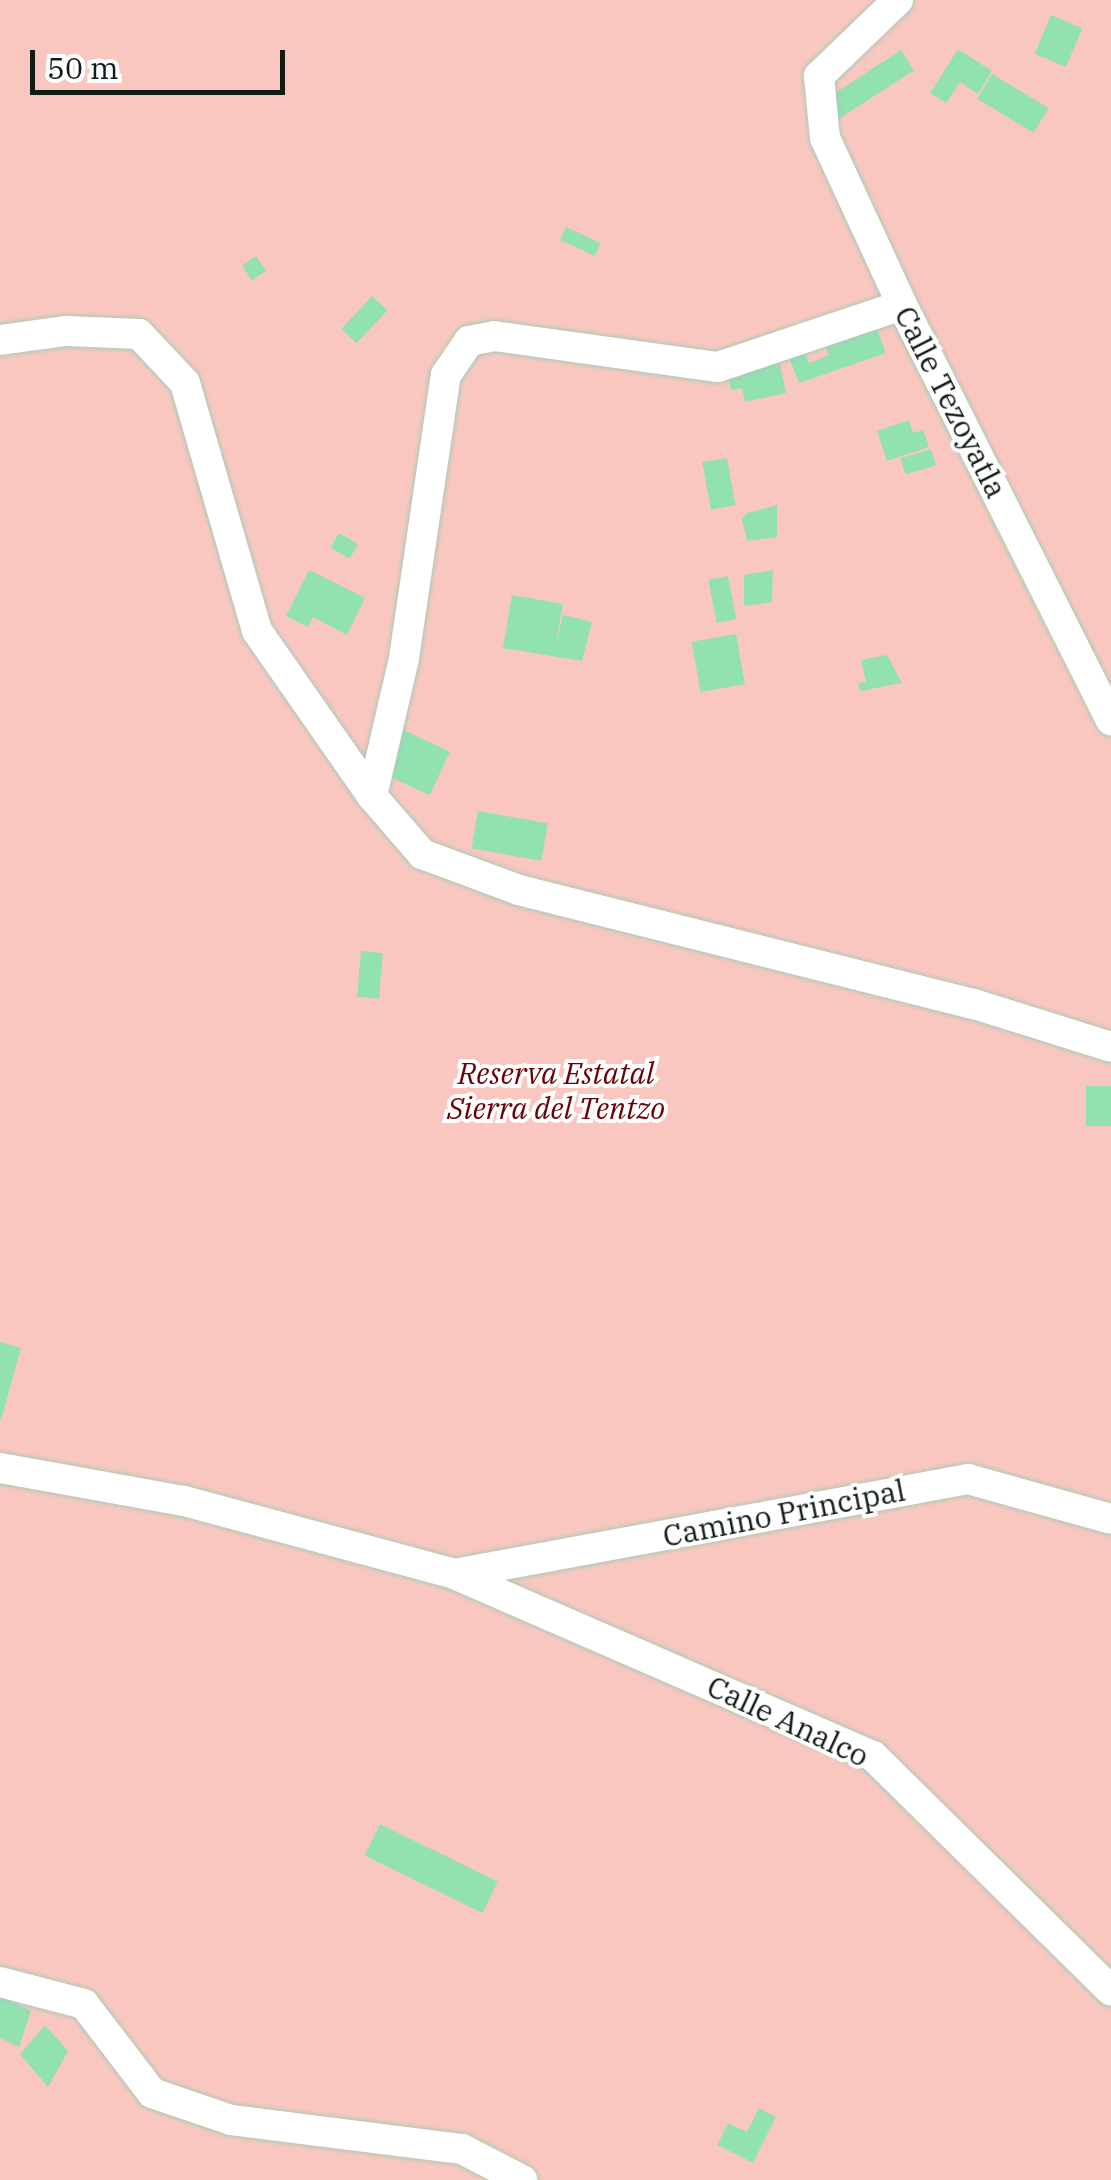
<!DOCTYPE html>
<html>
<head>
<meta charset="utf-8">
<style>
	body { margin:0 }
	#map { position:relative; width:1111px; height:2180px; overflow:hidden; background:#d4f5e0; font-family:"IBM Plex Serif",serif }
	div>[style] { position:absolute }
	.green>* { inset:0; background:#fac7c0; transform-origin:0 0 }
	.building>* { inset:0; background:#91e1b1; transform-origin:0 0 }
	.roads { filter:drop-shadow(0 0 2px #aacab6) drop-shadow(0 0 2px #aacab6) }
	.minor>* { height:30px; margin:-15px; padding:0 15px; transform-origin:15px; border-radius:15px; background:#fff }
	span { translate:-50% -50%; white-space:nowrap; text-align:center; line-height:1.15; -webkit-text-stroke:8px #fff; paint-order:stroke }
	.street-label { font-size:30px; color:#111c15 }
	.park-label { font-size:30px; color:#680005; font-style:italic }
	.scale { position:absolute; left:30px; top:50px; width:255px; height:45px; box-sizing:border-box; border:5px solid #111c15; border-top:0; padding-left:12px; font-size:30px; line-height:35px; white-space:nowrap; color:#111c15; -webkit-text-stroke:8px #fff; paint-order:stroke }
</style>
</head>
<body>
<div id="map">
	<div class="green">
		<i style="left:0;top:0;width:1111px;height:2180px"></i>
	</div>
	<div class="building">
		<i style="left:1051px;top:15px;width:34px;height:42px;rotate:23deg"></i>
		<i style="clip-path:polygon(958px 49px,992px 71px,978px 94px,960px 82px,946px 103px,930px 93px)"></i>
		<i style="left:901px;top:50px;width:24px;height:93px;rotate:57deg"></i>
		<i style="left:992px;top:74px;width:66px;height:29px;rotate:31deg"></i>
		<i style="left:566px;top:227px;width:38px;height:14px;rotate:25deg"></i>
		<i style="left:256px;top:256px;width:18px;height:17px;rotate:56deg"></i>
		<i style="left:372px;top:296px;width:21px;height:45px;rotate:43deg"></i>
		<i style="clip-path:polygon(877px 329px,886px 353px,799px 383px,788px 355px,804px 350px,809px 363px,829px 355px,826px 347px)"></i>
		<i style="clip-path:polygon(777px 350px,786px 393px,745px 402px,742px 388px,731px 390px,729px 379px,743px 376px,740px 362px)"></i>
		<i style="clip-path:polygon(909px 420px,913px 433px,923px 430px,929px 447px,887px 461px,877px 431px)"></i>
		<i style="left:931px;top:449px;width:17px;height:32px;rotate:73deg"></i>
		<i style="left:727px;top:458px;width:48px;height:25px;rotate:80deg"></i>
		<i style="clip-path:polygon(777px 505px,777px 537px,747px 541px,742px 519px,747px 513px)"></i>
		<i style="left:339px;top:533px;width:22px;height:17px;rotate:30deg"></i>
		<i style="clip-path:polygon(309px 570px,365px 598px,347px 635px,313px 617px,308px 627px,286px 616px)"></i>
		<i style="clip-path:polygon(773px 570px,772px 602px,744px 606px,744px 575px)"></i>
		<i style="left:728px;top:576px;width:44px;height:20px;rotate:79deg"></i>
		<i style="clip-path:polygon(512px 595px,563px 604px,555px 648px,563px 615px,592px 622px,582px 661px,503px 648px)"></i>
		<i style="left:736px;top:634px;width:51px;height:45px;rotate:80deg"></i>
		<i style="clip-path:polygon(887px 655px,902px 683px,860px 691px,858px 683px,866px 682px,861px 660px)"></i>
		<i style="left:401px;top:729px;width:54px;height:48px;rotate:25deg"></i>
		<i style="left:478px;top:811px;width:71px;height:38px;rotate:10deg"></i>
		<i style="left:361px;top:951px;width:22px;height:46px;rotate:5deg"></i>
		<i style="left:1111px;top:1086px;width:40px;height:25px;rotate:90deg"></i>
		<i style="clip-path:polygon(0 1342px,21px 1348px,1px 1420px,0 1420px)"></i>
		<i style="left:380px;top:1824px;width:131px;height:35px;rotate:26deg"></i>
		<i style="clip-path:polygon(0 1996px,31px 2011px,19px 2047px,0 2038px)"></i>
		<i style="clip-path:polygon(45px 2025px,68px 2051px,48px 2087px,20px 2054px)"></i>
		<i style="clip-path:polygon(759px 2108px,776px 2117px,753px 2163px,717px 2145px,728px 2123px,747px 2132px)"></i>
	</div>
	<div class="roads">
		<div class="minor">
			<i style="left:898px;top:0;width:110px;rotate:136.1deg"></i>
			<i style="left:819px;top:76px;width:62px;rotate:84.5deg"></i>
			<i style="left:825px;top:138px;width:184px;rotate:65.2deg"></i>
			<i style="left:902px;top:305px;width:465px;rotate:63.3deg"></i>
			<i style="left:0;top:340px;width:67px;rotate:-7.8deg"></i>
			<i style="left:66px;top:331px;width:73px;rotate:2.4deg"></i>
			<i style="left:139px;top:334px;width:67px;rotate:46.8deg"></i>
			<i style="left:185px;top:383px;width:258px;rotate:73.8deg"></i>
			<i style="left:257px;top:631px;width:201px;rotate:55.1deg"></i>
			<i style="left:372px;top:796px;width:77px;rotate:49.2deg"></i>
			<i style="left:422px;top:854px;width:103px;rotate:20.4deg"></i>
			<i style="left:519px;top:890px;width:469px;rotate:14.1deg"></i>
			<i style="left:974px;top:1004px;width:144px;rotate:17.4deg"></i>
			<i style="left:372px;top:796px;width:142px;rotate:-76.9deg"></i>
			<i style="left:404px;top:658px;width:286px;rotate:-81.6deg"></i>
			<i style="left:446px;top:375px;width:41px;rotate:-55.9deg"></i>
			<i style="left:469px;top:341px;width:25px;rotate:-11deg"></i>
			<i style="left:494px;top:336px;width:226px;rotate:7.9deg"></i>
			<i style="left:718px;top:367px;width:194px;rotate:-18.6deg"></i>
			<i style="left:0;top:1468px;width:187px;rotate:10.2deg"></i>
			<i style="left:184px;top:1501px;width:280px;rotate:15.1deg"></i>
			<i style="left:454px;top:1574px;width:457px;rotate:23.5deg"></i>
			<i style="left:873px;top:1756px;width:334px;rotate:44.6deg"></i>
			<i style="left:454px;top:1574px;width:523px;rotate:-10.47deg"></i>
			<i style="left:968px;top:1479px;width:148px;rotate:15.6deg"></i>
			<i style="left:0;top:1982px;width:87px;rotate:14.7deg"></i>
			<i style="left:84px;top:2004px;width:112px;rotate:52.6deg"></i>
			<i style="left:152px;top:2093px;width:83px;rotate:18.9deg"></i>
			<i style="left:231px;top:2120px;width:233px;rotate:7.2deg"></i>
			<i style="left:462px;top:2149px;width:68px;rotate:27.3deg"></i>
		</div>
	</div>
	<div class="street-label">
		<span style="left:951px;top:402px;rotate:63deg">Calle Tezoyatla</span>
		<span style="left:784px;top:1513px;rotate:-11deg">Camino Principal</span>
		<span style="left:788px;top:1721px;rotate:25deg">Calle Analco</span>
	</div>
	<div class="park-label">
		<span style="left:556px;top:1090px">Reserva Estatal<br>Sierra del Tentzo</span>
	</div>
	<div class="scale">50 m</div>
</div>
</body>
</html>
